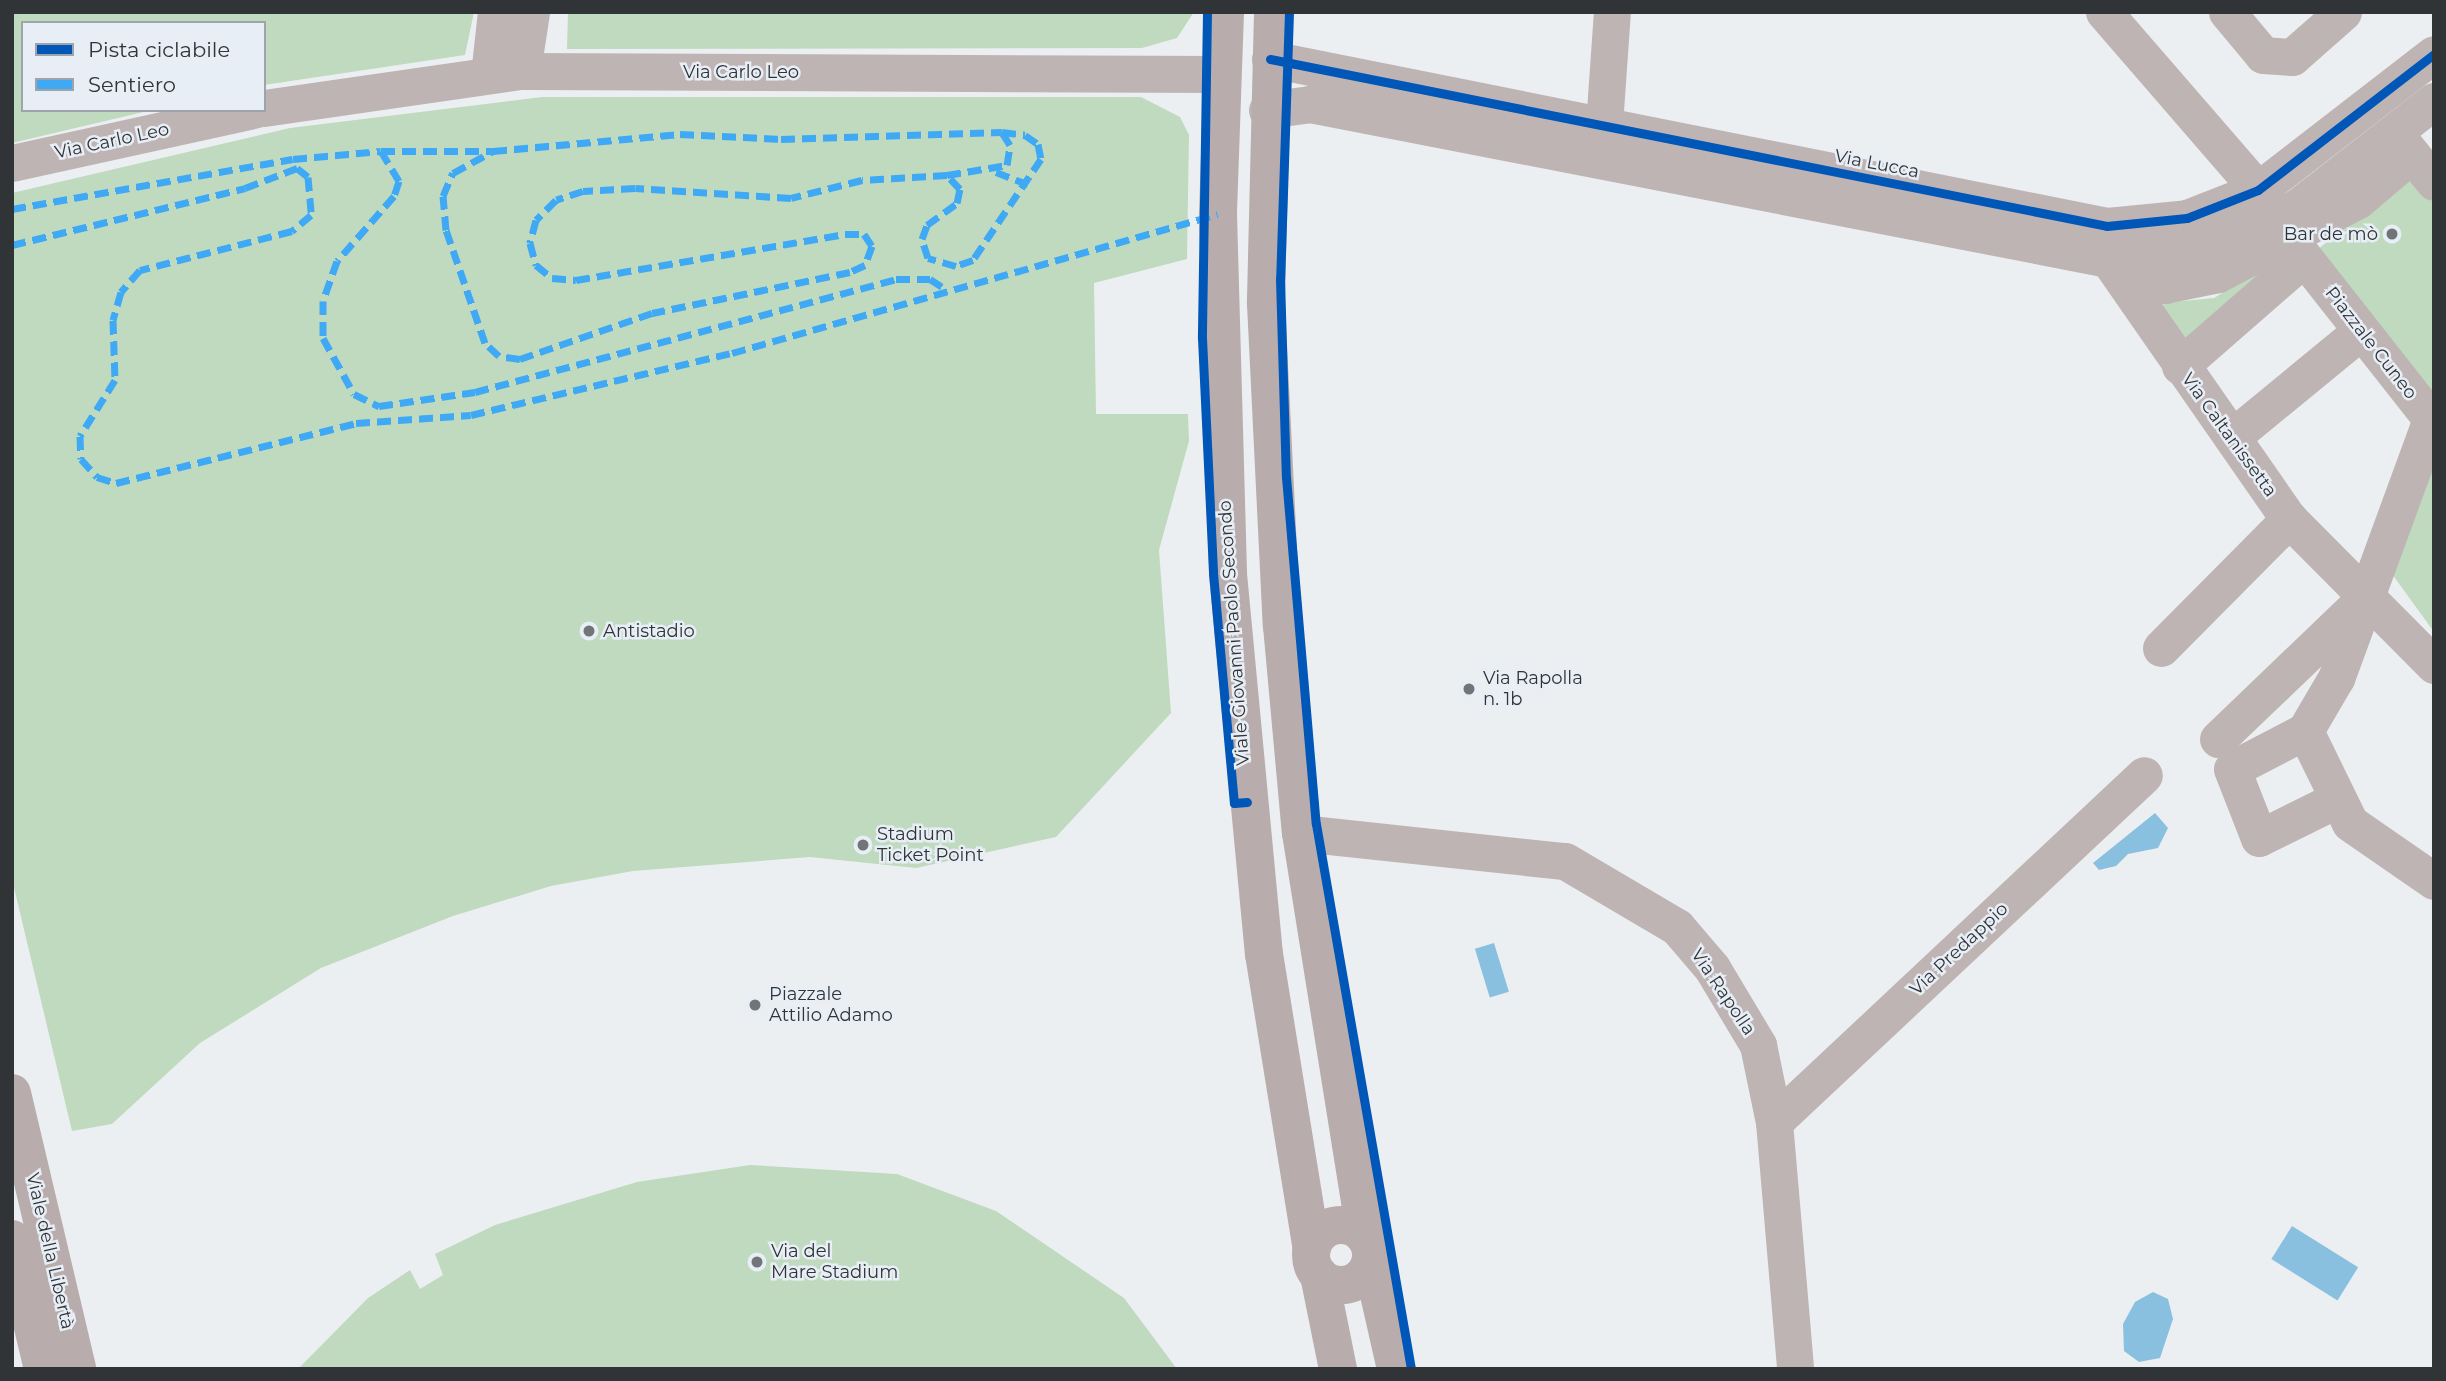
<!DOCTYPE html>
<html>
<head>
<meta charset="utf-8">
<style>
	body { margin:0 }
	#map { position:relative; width:2446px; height:1381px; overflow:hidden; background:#eceff2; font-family:Montserrat,sans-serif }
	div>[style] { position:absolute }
	.green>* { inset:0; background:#bfdabf }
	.water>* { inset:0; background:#89c0df; transform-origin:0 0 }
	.minor>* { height:37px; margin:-18.5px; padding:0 18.5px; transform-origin:18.5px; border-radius:18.5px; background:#bfb4b4 }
	.major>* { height:38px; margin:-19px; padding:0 19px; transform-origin:19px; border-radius:19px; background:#b8adac }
	.major>.ring { margin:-19px; padding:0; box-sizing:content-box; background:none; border:38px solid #b8adac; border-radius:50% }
	.quiet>* { height:7px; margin-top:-3.5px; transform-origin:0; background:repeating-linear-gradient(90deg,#3fa9f5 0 14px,transparent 0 21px) }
	.cycleway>* { height:9px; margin:-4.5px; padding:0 4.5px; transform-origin:4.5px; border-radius:4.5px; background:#0057b8 }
	.dots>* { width:19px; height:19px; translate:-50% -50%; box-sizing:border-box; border:4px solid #e8eef6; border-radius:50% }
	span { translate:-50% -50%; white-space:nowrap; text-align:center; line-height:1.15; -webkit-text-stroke:5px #e8eef6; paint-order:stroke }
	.street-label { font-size:18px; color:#313437 }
	.poi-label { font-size:18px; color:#313437 }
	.right { translate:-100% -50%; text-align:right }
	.left { translate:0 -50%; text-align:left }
	.frame { position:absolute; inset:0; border:14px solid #313437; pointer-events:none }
	.legend { position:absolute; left:21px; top:21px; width:245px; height:91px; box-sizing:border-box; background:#e8eef6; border:2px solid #9fa4aa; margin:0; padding:9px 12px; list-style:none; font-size:21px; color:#313437 }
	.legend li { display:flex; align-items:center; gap:14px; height:35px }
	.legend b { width:35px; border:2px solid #9fa4aa }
</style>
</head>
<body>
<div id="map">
	<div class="green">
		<i style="clip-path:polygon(12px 12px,474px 12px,465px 55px,264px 85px,264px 23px,23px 23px,23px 110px,152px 110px,12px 143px)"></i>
		<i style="clip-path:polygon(568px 12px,1194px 12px,1177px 38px,1142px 48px,567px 49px)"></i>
		<i style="clip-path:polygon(542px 97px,1141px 97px,1180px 117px,1189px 135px,1187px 259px,1094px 283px,1096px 414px,1188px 414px,1189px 441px,1159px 550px,1171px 713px,1056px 837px,916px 868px,810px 857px,633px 871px,551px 886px,453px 916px,321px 968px,200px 1043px,112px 1124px,72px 1131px,12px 879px,12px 193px,290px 128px)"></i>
		<i style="clip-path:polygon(2411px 175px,2434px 193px,2434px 397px,2317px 250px)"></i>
		<i style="clip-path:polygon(2283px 255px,2186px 343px,2161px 303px,2214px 298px)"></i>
		<i style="clip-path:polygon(2434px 459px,2434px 632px,2392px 574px)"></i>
		<i style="clip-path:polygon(750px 1165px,897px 1174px,996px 1211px,1124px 1298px,1177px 1369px,298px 1369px,368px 1298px,410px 1270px,420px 1289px,443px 1275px,435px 1254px,495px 1225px,637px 1182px)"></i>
	</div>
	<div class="water">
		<i style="clip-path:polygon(2155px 813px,2168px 828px,2158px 848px,2128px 854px,2116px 866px,2099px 870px,2093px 863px)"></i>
		<i style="left:1494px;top:943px;width:51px;height:20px;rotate:73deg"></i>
		<i style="left:2292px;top:1226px;width:78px;height:39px;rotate:32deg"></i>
		<i style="clip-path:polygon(2153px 1292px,2168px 1299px,2173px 1319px,2160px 1358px,2139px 1362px,2124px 1351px,2123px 1324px,2135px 1302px)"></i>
	</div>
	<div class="minor">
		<i style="left:2104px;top:12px;width:235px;rotate:49.1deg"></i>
		<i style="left:2227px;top:12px;width:56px;rotate:50.1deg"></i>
		<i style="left:2263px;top:55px;width:29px;rotate:4deg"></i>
		<i style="left:2292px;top:57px;width:68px;rotate:-41.4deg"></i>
		<i style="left:1270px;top:59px;width:853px;rotate:11.28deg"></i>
		<i style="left:2107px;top:226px;width:80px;rotate:-5.7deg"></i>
		<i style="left:2187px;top:218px;width:76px;rotate:-21.5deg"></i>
		<i style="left:2258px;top:190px;width:222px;rotate:-37.7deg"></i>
		<i style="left:522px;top:71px;width:60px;rotate:-81.3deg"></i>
		<i style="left:489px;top:75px;width:63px;rotate:-83.7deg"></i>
		<i style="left:264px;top:108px;width:261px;rotate:-8.2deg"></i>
		<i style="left:522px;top:71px;width:700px;rotate:0.25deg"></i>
		<i style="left:1267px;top:110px;width:43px;rotate:-7.9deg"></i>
		<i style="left:1310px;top:104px;width:813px;rotate:10.99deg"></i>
		<i style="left:2108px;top:259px;width:87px;rotate:-5.3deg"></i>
		<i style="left:2195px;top:251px;width:110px;rotate:-23.1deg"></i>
		<i style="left:2296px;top:208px;width:175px;rotate:-37.8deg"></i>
		<i style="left:1604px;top:125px;width:113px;rotate:-86deg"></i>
		<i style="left:2396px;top:135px;width:60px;rotate:51deg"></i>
		<i style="left:12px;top:163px;width:248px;rotate:-12.4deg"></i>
		<i style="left:2291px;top:241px;width:226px;rotate:51.8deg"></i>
		<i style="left:2431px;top:419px;width:276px;rotate:110.1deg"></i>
		<i style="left:2336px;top:678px;width:61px;rotate:120.3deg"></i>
		<i style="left:2305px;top:731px;width:102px;rotate:63.9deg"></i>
		<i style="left:2350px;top:823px;width:102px;rotate:34.6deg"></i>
		<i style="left:2108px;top:259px;width:317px;rotate:55.2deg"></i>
		<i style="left:2289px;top:519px;width:206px;rotate:45.2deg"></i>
		<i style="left:2109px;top:259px;width:62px;rotate:24.9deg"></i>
		<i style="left:2165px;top:285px;width:54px;rotate:-11.7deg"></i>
		<i style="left:2218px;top:274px;width:158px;rotate:-27.9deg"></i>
		<i style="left:2358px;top:200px;width:70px;rotate:-40.3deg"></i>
		<i style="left:2180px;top:366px;width:164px;rotate:-41.1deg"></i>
		<i style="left:2232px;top:437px;width:166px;rotate:-39.4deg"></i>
		<i style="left:2161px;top:648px;width:182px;rotate:-45.2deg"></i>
		<i style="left:2305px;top:731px;width:82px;rotate:152.5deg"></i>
		<i style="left:2232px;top:769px;width:74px;rotate:68.6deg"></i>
		<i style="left:2259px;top:838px;width:86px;rotate:-26.3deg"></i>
		<i style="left:2218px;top:739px;width:195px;rotate:-43.8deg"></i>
		<i style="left:1301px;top:833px;width:265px;rotate:6.1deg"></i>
		<i style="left:1565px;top:861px;width:130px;rotate:30.5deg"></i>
		<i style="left:1677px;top:927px;width:54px;rotate:49.5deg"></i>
		<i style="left:1712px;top:968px;width:90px;rotate:59.1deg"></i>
		<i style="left:1758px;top:1045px;width:79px;rotate:78.3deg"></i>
		<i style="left:1774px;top:1122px;width:248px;rotate:85.1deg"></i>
		<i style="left:1774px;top:1122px;width:507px;rotate:-43.16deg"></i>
	</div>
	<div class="major">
		<i style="left:1225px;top:12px;width:202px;rotate:92deg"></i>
		<i style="left:1218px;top:214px;width:360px;rotate:88.4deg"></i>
		<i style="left:1228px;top:574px;width:382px;rotate:84.6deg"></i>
		<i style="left:1264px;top:954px;width:299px;rotate:80.8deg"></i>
		<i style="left:1273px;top:12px;width:292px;rotate:91.4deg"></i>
		<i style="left:1266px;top:304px;width:322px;rotate:87.2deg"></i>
		<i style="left:1282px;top:626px;width:208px;rotate:84.8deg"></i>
		<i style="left:1301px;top:833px;width:410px;rotate:80.9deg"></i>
		<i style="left:12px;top:1093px;width:284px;rotate:76.7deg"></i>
		<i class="ring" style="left:1311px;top:1225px;width:22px;height:22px"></i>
		<i style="left:12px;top:1239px;width:134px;rotate:76.6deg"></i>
		<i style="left:1371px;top:1259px;width:113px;rotate:77.2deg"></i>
		<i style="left:1319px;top:1275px;width:96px;rotate:78.6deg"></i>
	</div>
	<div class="quiet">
		<i style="left:381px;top:151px;width:112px"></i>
		<i style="left:493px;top:151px;width:188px;rotate:-5.2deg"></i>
		<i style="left:680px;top:134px;width:101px;rotate:2.8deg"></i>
		<i style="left:781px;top:139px;width:221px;rotate:-1.8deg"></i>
		<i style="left:1002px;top:132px;width:23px;rotate:7deg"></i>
		<i style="left:1025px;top:135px;width:16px;rotate:35deg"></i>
		<i style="left:1038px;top:144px;width:15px;rotate:79deg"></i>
		<i style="left:1041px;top:159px;width:122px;rotate:124deg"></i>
		<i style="left:973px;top:260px;width:18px;rotate:161deg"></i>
		<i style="left:956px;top:266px;width:29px;rotate:-164deg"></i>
		<i style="left:928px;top:258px;width:20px;rotate:-108deg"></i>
		<i style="left:922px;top:239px;width:15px;rotate:-70deg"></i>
		<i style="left:927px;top:225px;width:37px;rotate:-36deg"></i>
		<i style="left:957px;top:203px;width:14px;rotate:-78deg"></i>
		<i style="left:960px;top:189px;width:19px;rotate:-133deg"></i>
		<i style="left:947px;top:175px;width:85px;rotate:176.6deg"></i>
		<i style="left:862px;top:180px;width:73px;rotate:165.8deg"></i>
		<i style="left:791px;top:198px;width:156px;rotate:-176.3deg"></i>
		<i style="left:635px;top:188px;width:52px;rotate:176.7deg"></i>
		<i style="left:583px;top:191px;width:28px;rotate:162deg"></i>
		<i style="left:556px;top:200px;width:28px;rotate:135deg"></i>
		<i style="left:536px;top:220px;width:24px;rotate:105deg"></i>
		<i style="left:530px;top:243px;width:23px;rotate:75deg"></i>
		<i style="left:536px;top:265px;width:21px;rotate:39deg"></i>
		<i style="left:552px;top:278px;width:24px;rotate:5deg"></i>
		<i style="left:576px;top:280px;width:273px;rotate:-9.7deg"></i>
		<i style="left:845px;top:234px;width:19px"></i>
		<i style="left:864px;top:234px;width:14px;rotate:56deg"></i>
		<i style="left:872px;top:246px;width:20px;rotate:110deg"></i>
		<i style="left:865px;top:265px;width:17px;rotate:155deg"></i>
		<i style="left:850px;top:272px;width:202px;rotate:168.3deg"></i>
		<i style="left:652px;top:313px;width:140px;rotate:160.8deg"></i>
		<i style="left:520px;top:359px;width:21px;rotate:-172deg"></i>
		<i style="left:499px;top:356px;width:19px;rotate:-137deg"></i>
		<i style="left:485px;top:343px;width:120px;rotate:-109deg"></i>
		<i style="left:446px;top:230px;width:34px;rotate:-95deg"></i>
		<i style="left:443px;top:196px;width:25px;rotate:-67deg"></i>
		<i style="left:453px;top:173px;width:46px;rotate:-28.8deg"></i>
		<i style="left:996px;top:172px;width:34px;rotate:21deg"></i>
		<i style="left:947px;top:175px;width:61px;rotate:-9.5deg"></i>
		<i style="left:1007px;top:165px;width:20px;rotate:-81deg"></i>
		<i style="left:1010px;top:145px;width:15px;rotate:-122deg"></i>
		<i style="left:12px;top:209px;width:285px;rotate:-10.1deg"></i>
		<i style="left:293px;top:159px;width:88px;rotate:-5.2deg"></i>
		<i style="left:381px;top:151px;width:35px;rotate:59deg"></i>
		<i style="left:399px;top:181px;width:16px;rotate:108deg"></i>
		<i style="left:394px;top:196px;width:86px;rotate:131.2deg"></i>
		<i style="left:337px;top:261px;width:42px;rotate:109.3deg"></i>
		<i style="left:323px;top:301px;width:37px;rotate:90deg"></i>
		<i style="left:323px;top:338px;width:64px;rotate:61deg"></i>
		<i style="left:354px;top:394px;width:28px;rotate:26deg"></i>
		<i style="left:379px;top:406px;width:97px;rotate:-8.3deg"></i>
		<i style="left:475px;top:392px;width:436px;rotate:-15deg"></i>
		<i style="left:896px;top:279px;width:34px"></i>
		<i style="left:930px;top:279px;width:20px;rotate:33deg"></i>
		<i style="left:12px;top:245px;width:240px;rotate:-13.7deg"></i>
		<i style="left:245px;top:188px;width:56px;rotate:-21deg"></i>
		<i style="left:297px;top:168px;width:14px;rotate:39deg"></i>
		<i style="left:308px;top:177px;width:38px;rotate:85deg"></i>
		<i style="left:311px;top:215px;width:25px;rotate:140deg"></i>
		<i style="left:292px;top:231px;width:157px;rotate:165.6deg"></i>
		<i style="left:140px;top:270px;width:29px;rotate:131deg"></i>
		<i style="left:121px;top:292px;width:29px;rotate:106deg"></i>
		<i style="left:113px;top:320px;width:60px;rotate:88.1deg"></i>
		<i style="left:115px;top:380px;width:66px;rotate:122deg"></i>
		<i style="left:80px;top:436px;width:23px;rotate:88deg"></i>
		<i style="left:81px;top:459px;width:24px;rotate:48deg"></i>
		<i style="left:97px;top:477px;width:20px;rotate:18deg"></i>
		<i style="left:116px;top:483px;width:247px;rotate:-14deg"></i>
		<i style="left:356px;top:423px;width:115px;rotate:-4deg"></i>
		<i style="left:471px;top:415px;width:268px;rotate:-13.4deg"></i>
		<i style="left:732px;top:353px;width:505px;rotate:-15.96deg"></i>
	</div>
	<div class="cycleway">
		<i style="left:1207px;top:12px;width:326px;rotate:90.9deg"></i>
		<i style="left:1202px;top:338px;width:235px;rotate:87.3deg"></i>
		<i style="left:1213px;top:573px;width:231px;rotate:84.8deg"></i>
		<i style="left:1234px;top:803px;width:13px;rotate:-4deg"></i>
		<i style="left:1289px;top:12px;width:267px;rotate:91.9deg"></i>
		<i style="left:1280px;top:279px;width:198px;rotate:88.3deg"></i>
		<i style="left:1286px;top:477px;width:348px;rotate:85.1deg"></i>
		<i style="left:1316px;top:824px;width:553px;rotate:80.11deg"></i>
		<i style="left:1270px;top:59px;width:853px;rotate:11.28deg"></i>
		<i style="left:2107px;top:226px;width:80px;rotate:-5.7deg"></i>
		<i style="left:2187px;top:218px;width:76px;rotate:-21.5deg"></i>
		<i style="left:2258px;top:190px;width:222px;rotate:-37.7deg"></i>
	</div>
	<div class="dots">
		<i style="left:2392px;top:234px;background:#727578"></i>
		<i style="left:589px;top:631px;background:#727578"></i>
		<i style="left:1469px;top:689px;background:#727578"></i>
		<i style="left:863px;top:845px;background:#727578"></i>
		<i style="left:755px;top:1005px;background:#727578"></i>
		<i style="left:757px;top:1262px;background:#727578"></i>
	</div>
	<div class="street-label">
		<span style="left:741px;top:72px">Via Carlo Leo</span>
		<span style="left:112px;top:141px;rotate:-12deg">Via Carlo Leo</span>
		<span style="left:1877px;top:164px;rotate:11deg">Via Lucca</span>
		<span style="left:2371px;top:343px;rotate:52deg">Piazzale Cuneo</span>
		<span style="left:2229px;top:435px;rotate:54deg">Via Caltanissetta</span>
		<span style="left:1234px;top:633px;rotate:-94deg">Viale Giovanni Paolo Secondo</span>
		<span style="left:1959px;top:949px;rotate:-43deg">Via Predappio</span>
		<span style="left:1723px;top:992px;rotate:56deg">Via Rapolla</span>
		<span style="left:50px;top:1251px;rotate:77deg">Viale della Libertà</span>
	</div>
	<div class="poi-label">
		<span class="right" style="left:2378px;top:234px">Bar de mò</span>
		<span class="left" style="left:603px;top:631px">Antistadio</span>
		<span class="left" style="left:1483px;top:689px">Via Rapolla<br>n. 1b</span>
		<span class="left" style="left:877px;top:845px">Stadium<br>Ticket Point</span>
		<span class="left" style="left:769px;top:1005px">Piazzale<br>Attilio Adamo</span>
		<span class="left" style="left:771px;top:1262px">Via del<br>Mare Stadium</span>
	</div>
	<div class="frame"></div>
	<ul class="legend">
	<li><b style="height:9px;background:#0057b8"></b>Pista ciclabile</li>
	<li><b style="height:9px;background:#3fa9f5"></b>Sentiero</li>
	</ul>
</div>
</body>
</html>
